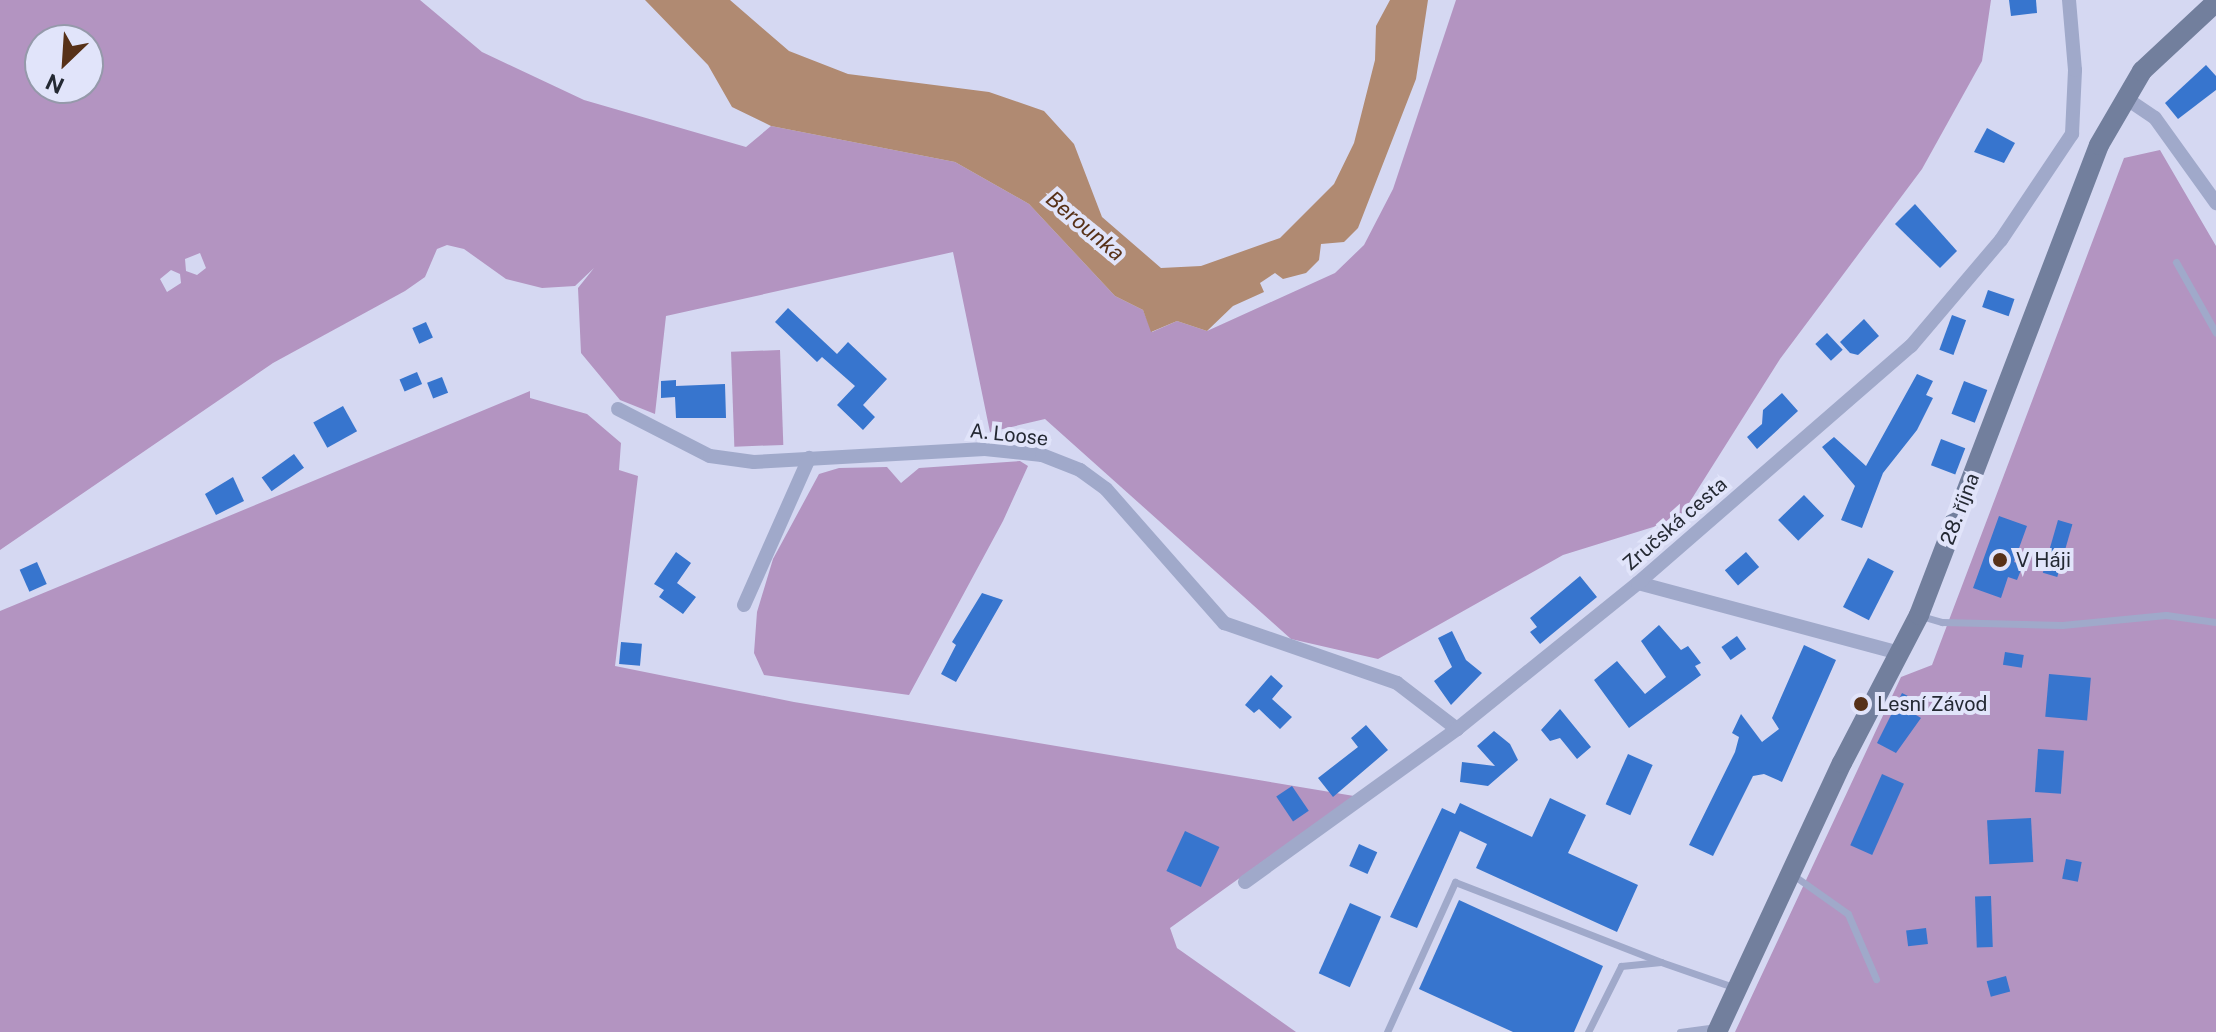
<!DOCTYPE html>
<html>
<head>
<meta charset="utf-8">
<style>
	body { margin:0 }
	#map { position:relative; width:2216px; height:1032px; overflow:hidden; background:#d5d8f2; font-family:"Public Sans",sans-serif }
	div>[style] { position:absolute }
	.green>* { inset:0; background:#b394c1; transform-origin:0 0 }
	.water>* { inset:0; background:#b08a72 }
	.building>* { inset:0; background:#3775ce; transform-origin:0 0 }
	.service>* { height:7px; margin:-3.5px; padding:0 3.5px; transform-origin:3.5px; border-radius:3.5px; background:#a0a9ca }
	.minor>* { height:14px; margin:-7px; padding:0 7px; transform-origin:7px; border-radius:7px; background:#a0a9ca }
	.secondary>* { height:20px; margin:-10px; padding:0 10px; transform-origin:10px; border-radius:10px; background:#727f9d }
	.dots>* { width:22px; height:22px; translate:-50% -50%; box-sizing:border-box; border:4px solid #e1e4fa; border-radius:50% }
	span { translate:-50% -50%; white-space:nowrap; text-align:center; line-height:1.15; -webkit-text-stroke:8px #e1e4fa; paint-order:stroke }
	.street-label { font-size:20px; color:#242933 }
	.poi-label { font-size:20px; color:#242933 }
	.left { translate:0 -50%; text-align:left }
	.water-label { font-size:22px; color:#573118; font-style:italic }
	.north { position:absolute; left:24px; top:24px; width:80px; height:80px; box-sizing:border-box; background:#e1e4fa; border:2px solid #9599aa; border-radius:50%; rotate:205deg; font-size:22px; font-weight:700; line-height:32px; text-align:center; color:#242933 }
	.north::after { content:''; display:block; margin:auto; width:28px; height:36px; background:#573118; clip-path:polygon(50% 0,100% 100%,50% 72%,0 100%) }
</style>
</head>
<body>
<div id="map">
	<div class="green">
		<i style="clip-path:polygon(evenodd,0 0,420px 0,482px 52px,584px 100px,746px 147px,771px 126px,955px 162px,1029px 204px,1115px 296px,1143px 310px,1152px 332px,1177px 321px,1207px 331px,1335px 273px,1364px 245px,1393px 189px,1456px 0,1991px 0,1982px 61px,1922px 169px,1780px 359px,1679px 519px,1563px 555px,1378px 659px,1291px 639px,1045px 419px,990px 432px,953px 252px,666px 316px,655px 414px,620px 400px,581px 353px,578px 288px,594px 268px,575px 286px,542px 288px,506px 279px,464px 249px,447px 245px,437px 249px,425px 277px,405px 291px,273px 363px,0 550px,0 0,40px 40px,88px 40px,88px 88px,40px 88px,40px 40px,0 0,200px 253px,206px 268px,197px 275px,186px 271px,185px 259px,200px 253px,0 0,171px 270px,180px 274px,181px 283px,167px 292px,160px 279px,171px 270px)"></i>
		<i style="clip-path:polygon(2160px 150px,2216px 246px,2216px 1032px,1735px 1032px,1901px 677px,1932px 665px,2124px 158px)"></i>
		<i style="left:780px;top:350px;width:95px;height:49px;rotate:88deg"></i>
		<i style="clip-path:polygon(530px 391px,530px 398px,587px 414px,621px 443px,619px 470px,638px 476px,615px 666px,794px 702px,1354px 796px,1170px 928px,1177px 948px,1296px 1032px,0 1032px,0 611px)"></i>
		<i style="clip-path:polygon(1020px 461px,1028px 466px,1003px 521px,909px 695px,764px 675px,754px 653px,757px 612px,773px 559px,819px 474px,839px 468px,887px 467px,901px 483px,919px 468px)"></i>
	</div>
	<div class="water">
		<i style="clip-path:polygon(645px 0,730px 0,789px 51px,848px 74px,989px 92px,1044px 111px,1074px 144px,1102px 217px,1161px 268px,1201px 266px,1280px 238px,1334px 184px,1354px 143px,1375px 60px,1376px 26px,1390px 0,1428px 0,1416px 79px,1358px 228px,1344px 242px,1321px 244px,1319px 260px,1306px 273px,1283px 279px,1275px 273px,1260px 283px,1264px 292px,1233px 306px,1207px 331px,1177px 321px,1151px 332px,1143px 310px,1115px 296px,1029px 204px,955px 162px,771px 126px,732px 107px,708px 65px)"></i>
	</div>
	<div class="building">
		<i style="clip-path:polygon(2009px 0,2036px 0,2037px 13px,2011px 16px)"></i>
		<i style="clip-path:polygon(2206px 65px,2216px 76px,2216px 90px,2178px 119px,2165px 103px)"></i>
		<i style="clip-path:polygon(1987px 128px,2015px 143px,2004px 163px,1974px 152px)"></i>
		<i style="clip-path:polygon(1915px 204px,1957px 251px,1940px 268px,1895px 224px)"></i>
		<i style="left:1988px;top:290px;width:28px;height:18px;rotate:19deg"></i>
		<i style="clip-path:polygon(788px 308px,837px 354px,848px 342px,887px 379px,863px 405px,875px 417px,863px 430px,837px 405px,855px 386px,822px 357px,817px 362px,775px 322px)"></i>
		<i style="left:1952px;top:315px;width:15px;height:37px;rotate:20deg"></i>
		<i style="clip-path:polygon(1864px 319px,1879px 336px,1858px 355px,1850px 353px,1840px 342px)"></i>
		<i style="left:426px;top:322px;width:17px;height:15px;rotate:66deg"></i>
		<i style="left:1827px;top:333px;width:23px;height:16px;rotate:47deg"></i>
		<i style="left:417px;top:372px;width:13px;height:19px;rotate:67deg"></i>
		<i style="clip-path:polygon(1917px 374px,1933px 381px,1926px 395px,1933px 398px,1917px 430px,1883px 473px,1862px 528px,1841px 520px,1855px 486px,1822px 447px,1834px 437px,1866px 466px)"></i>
		<i style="left:442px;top:377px;width:17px;height:16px;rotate:69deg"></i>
		<i style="clip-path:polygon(676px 380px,676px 386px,725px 384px,726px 418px,676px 418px,675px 397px,661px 398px,661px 381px)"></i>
		<i style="left:1964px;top:381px;width:25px;height:35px;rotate:21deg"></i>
		<i style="clip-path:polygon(1782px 393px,1798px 411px,1757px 449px,1747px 437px,1762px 424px,1763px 410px)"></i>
		<i style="left:343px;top:406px;width:29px;height:34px;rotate:61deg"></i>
		<i style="left:1941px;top:439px;width:26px;height:28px;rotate:21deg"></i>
		<i style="left:294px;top:454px;width:17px;height:40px;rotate:54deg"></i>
		<i style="clip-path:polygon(233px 477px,244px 501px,216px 515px,205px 494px)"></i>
		<i style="left:1804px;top:495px;width:29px;height:36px;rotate:46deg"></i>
		<i style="clip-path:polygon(1999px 516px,2027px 526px,2014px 562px,2023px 565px,2017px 580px,2008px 577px,2001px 598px,1973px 588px)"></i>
		<i style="left:2058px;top:520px;width:15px;height:55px;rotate:16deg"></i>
		<i style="clip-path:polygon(676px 552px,691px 563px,677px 583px,696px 597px,683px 614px,659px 597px,664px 590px,654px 584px)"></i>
		<i style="left:1746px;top:552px;width:20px;height:28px;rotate:49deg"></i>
		<i style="left:1868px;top:558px;width:29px;height:55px;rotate:27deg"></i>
		<i style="left:37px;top:562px;width:24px;height:19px;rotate:66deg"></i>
		<i style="clip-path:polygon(1580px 576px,1597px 597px,1540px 644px,1530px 632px,1537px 627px,1530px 618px)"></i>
		<i style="clip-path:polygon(982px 593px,1003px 600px,956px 682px,941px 674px,956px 645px,952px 642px)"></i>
		<i style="clip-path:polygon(1659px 625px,1681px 650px,1688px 646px,1701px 663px,1695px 666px,1701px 675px,1629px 728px,1594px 680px,1617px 661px,1645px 694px,1666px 677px,1641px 641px)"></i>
		<i style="clip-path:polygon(1452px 631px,1466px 660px,1482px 673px,1451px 705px,1434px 681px,1452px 667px,1438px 638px)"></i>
		<i style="left:1737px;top:636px;width:16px;height:19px;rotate:55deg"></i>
		<i style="left:621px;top:642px;width:21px;height:22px;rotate:5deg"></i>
		<i style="clip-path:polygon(1804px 645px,1836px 660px,1782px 782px,1764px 774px,1753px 776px,1713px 856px,1689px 845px,1735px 752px,1739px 737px,1732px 733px,1741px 714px,1762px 742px,1779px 729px,1772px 718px)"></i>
		<i style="left:2005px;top:652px;width:19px;height:13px;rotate:9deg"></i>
		<i style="left:2049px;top:674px;width:42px;height:43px;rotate:5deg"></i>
		<i style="clip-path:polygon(1271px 675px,1283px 686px,1272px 699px,1292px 717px,1280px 729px,1259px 709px,1254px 713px,1245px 705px)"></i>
		<i style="clip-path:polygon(1902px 693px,1922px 703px,1916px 715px,1921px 718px,1896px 753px,1877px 743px)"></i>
		<i style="clip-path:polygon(1560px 709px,1591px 747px,1577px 759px,1560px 738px,1550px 741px,1541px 730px)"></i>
		<i style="clip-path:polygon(1366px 725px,1388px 750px,1333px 797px,1318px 778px,1358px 747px,1351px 738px)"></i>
		<i style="clip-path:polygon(1494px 731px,1510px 744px,1518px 760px,1488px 786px,1460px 782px,1462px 762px,1495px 766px,1477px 746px)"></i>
		<i style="left:2038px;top:749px;width:26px;height:43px;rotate:4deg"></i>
		<i style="left:1628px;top:754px;width:27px;height:55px;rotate:24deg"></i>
		<i style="left:1882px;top:774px;width:24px;height:78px;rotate:24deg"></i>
		<i style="left:1292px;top:786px;width:30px;height:19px;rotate:56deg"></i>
		<i style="clip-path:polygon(1550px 798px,1586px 815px,1568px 853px,1638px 885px,1617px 932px,1476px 868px,1487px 844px,1460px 831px,1417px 928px,1390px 917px,1442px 808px,1455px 814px,1460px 803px,1532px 837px)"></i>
		<i style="left:2031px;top:818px;width:44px;height:44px;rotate:87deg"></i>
		<i style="left:1185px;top:831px;width:38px;height:44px;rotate:25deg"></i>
		<i style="left:1359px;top:844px;width:20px;height:24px;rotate:24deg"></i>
		<i style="left:2066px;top:859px;width:16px;height:20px;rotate:11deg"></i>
		<i style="left:1991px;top:896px;width:51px;height:16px;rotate:88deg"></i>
		<i style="clip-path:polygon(1459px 900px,1603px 966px,1574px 1032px,1513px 1032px,1419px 989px)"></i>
		<i style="left:1350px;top:903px;width:34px;height:77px;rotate:24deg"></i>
		<i style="left:1926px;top:928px;width:16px;height:20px;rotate:83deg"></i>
		<i style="left:2006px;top:976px;width:16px;height:20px;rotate:75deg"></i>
	</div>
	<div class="service">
		<i style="left:2176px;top:262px;width:81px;rotate:60.6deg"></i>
		<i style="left:1921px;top:616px;width:22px;rotate:16deg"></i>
		<i style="left:1942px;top:622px;width:120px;rotate:1.4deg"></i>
		<i style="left:2062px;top:625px;width:104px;rotate:-5.5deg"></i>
		<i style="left:2166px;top:615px;width:50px;rotate:8deg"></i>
		<i style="left:1793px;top:875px;width:67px;rotate:35.3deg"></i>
		<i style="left:1848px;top:914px;width:71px;rotate:66.7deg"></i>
		<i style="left:1387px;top:1032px;width:165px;rotate:-65.6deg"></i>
		<i style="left:1455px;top:882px;width:221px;rotate:21.2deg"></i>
		<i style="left:1588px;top:1032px;width:74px;rotate:-63.4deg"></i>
		<i style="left:1621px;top:966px;width:40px;rotate:-5.7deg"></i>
		<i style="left:1661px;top:962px;width:79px;rotate:19.1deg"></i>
		<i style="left:1680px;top:1032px;width:37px;rotate:-8deg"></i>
	</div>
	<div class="minor">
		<i style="left:2124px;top:97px;width:37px;rotate:34deg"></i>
		<i style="left:2155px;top:118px;width:105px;rotate:54.3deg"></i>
		<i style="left:618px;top:409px;width:103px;rotate:27.1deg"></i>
		<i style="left:710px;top:456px;width:44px;rotate:7.8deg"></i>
		<i style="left:754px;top:462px;width:231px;rotate:-3.2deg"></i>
		<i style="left:985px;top:449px;width:57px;rotate:6deg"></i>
		<i style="left:1042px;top:455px;width:41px;rotate:21.5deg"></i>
		<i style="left:1080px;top:470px;width:32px;rotate:36deg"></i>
		<i style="left:1106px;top:489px;width:179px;rotate:48.6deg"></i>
		<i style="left:1224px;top:623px;width:183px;rotate:19.1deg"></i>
		<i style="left:1397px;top:683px;width:76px;rotate:37.5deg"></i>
		<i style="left:1638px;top:583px;width:270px;rotate:15deg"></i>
		<i style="left:744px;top:605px;width:161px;rotate:-66.1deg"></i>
		<i style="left:1245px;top:882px;width:261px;rotate:-35.8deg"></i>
		<i style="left:1457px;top:729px;width:233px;rotate:-38.9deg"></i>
		<i style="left:1638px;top:583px;width:362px;rotate:-41deg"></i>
		<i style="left:1911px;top:346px;width:139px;rotate:-49.7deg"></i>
		<i style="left:2001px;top:240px;width:128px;rotate:-56.2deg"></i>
		<i style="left:2072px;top:134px;width:64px;rotate:-87.3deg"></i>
		<i style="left:2075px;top:70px;width:70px;rotate:-94.9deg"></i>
	</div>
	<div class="secondary">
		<i style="left:1717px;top:1032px;width:297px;rotate:-65.1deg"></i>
		<i style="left:1842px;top:763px;width:167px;rotate:-62.5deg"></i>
		<i style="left:1919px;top:615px;width:503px;rotate:-69.04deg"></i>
		<i style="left:2099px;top:145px;width:86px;rotate:-59.8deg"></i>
		<i style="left:2142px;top:71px;width:101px;rotate:-43deg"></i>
	</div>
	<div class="dots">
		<i style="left:2000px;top:560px;background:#573118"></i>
		<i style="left:1861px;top:704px;background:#573118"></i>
	</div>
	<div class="street-label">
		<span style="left:1009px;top:435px;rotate:6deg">A. Loose</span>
		<span style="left:1960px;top:509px;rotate:-69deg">28. října</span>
		<span style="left:1675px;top:524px;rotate:-41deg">Zručská cesta</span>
	</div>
	<div class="poi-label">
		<span class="left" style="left:2016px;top:560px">V Háji</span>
		<span class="left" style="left:1877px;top:704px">Lesní Závod</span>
	</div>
	<div class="water-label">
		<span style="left:1085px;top:226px;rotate:40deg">Berounka</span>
	</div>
	<div class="north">N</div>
</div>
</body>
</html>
